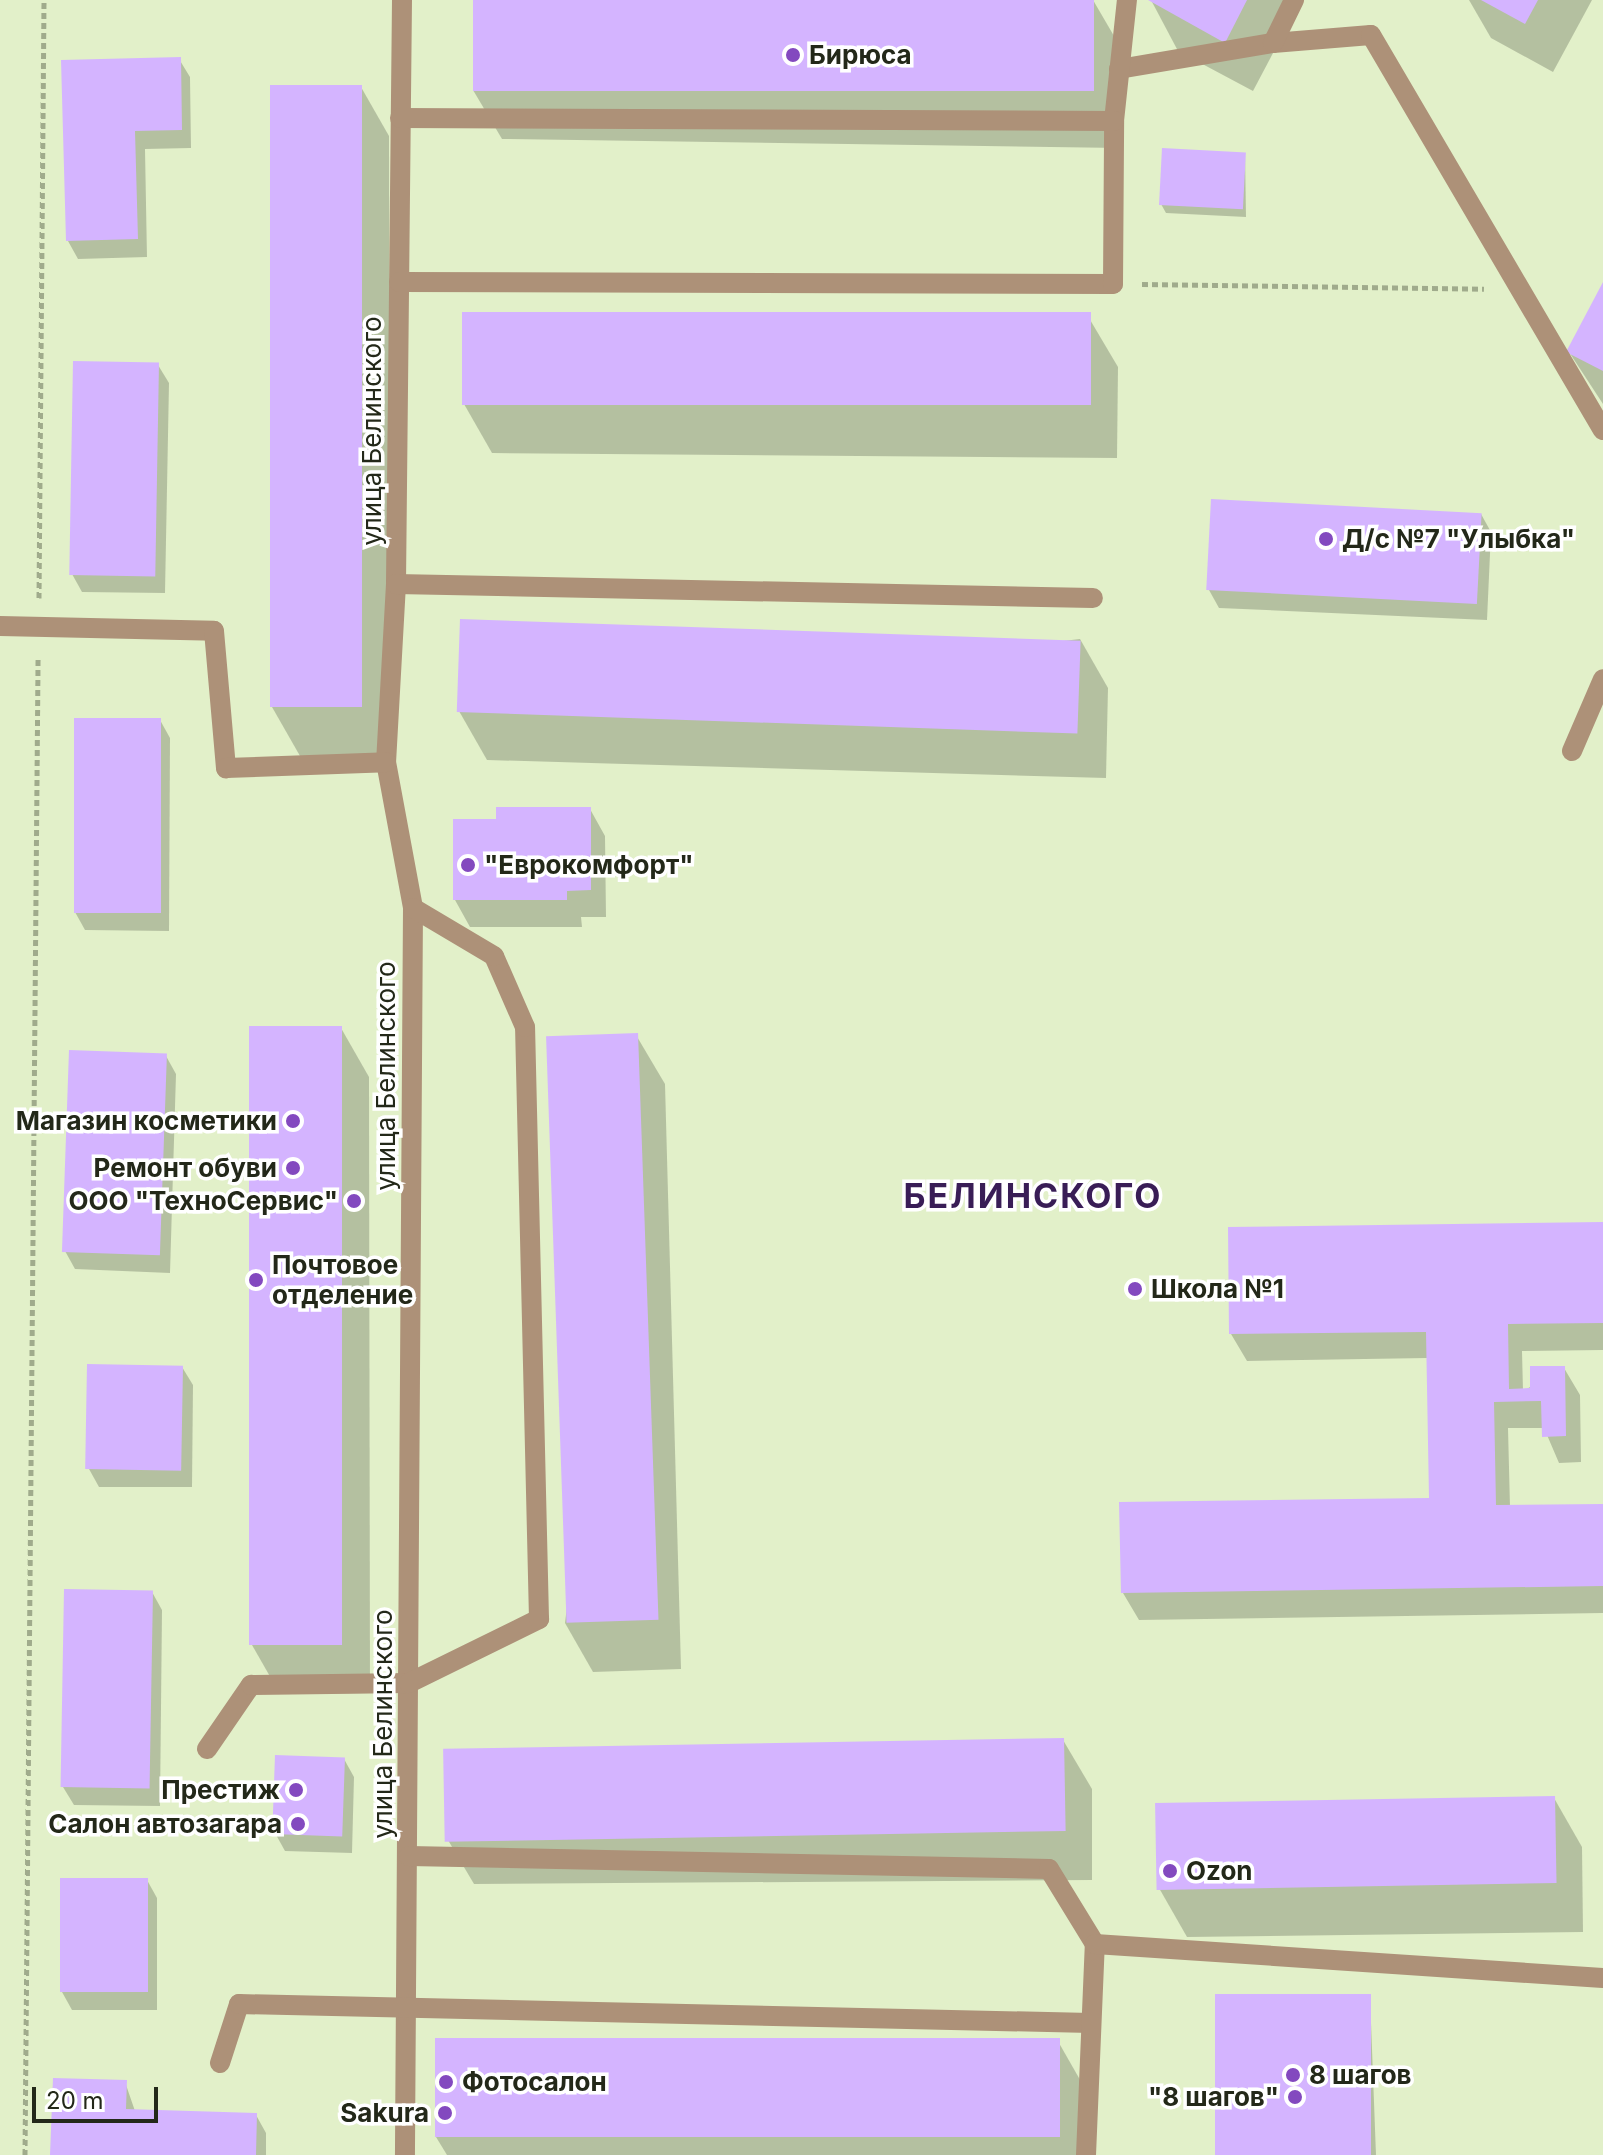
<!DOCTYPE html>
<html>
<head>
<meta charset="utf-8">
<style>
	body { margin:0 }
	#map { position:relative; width:1603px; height:2155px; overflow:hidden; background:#e2f0c9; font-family:Inter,sans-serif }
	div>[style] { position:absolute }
	.shadow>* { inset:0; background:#0003 }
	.building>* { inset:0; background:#d4b4ff; transform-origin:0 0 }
	.path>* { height:5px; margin-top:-2.5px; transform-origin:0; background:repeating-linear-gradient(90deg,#a0ab8c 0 6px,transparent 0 10px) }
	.minor>* { height:20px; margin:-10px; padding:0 10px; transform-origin:10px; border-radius:10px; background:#ad9178 }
	.dots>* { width:22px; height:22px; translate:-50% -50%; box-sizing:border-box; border:4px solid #fff; border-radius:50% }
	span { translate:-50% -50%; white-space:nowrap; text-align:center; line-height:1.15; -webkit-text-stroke:7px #fff; paint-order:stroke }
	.poi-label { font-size:26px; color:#232819; font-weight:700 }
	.left { translate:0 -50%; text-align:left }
	.right { translate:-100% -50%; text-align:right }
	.street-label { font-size:26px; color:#232819 }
	.district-label { font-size:34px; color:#391d56; font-weight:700; letter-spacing:2px }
	.scale { position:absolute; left:32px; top:2087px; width:126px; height:36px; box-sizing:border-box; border:4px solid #232819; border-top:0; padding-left:10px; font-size:24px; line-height:28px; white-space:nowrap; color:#232819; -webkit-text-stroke:6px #fff; paint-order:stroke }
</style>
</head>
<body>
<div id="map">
	<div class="shadow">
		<i style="clip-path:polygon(475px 0,1093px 0,1121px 48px,1120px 148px,502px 139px,473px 90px)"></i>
		<i style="clip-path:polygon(1151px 0,1301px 0,1253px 91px,1178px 51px)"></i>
		<i style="clip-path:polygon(1469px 0,1592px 0,1553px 72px,1491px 38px)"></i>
		<i style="clip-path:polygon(179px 59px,190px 77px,191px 148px,145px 149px,147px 257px,78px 259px,68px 241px,63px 62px)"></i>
		<i style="clip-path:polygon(361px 87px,389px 136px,390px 756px,300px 756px,272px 707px)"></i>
		<i style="clip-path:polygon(1245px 154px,1246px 217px,1166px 213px,1161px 204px)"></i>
		<i style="clip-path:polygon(1603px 286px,1603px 404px,1569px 352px)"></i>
		<i style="clip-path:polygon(1089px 318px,1118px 367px,1117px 458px,492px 453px,464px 404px)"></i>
		<i style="clip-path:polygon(158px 365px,169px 383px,165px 593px,82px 592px,72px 574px)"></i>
		<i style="clip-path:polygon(1481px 514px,1491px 532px,1487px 620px,1219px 608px,1209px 590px)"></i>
		<i style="clip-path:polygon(1080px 639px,1108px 688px,1106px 778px,487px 760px,459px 711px)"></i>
		<i style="clip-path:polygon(160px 720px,170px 738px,169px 931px,85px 930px,75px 912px)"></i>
		<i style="clip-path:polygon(590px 809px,605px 836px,606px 917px,581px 917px,582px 927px,470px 927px,455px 900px,498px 821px)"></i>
		<i style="clip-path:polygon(341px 1028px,369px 1077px,370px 1693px,280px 1694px,252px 1645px)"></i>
		<i style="clip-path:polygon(636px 1035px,665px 1084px,681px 1669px,593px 1672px,565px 1623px)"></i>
		<i style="clip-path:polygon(166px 1056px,176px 1074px,170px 1273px,75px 1269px,65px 1251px)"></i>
		<i style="clip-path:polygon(1603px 1224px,1603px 1350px,1522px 1351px,1523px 1391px,1564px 1368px,1580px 1395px,1581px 1462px,1559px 1463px,1544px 1428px,1508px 1428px,1510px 1507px,1603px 1506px,1603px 1613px,1139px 1620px,1123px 1593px,1431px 1500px,1428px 1358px,1247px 1361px,1231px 1334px)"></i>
		<i style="clip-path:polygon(182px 1367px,193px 1385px,192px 1487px,99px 1487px,89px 1469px)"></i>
		<i style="clip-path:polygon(152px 1592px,162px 1610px,160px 1806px,74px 1805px,63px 1787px)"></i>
		<i style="clip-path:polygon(1063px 1740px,1092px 1789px,1092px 1880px,474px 1884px,445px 1835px)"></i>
		<i style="clip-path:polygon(344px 1759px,354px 1777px,352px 1853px,285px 1851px,275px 1833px)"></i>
		<i style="clip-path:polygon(1554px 1798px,1582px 1847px,1583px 1932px,1187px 1937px,1159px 1888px)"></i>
		<i style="clip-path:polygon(147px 1880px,157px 1898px,157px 2010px,72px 2010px,62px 1992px)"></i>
		<i style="clip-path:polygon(1370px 1996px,1376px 2155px,1217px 2155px)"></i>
		<i style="clip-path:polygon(1059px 2043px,1087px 2092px,1087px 2155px,447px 2155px,436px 2137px)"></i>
		<i style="clip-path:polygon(125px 2082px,135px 2111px,256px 2115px,266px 2133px,266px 2155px,52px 2155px)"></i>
	</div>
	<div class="building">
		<i style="left:473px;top:0;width:621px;height:91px"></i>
		<i style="clip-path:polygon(1148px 0,1247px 0,1225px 43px)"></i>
		<i style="clip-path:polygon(1481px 0,1538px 0,1525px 24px)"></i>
		<i style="clip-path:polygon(181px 57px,182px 130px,135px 131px,138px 239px,66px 241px,61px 60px)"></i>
		<i style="left:270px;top:85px;width:92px;height:622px"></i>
		<i style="left:1162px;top:148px;width:84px;height:57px;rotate:3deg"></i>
		<i style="clip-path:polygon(1603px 282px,1603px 371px,1566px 352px)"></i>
		<i style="left:462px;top:312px;width:629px;height:93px"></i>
		<i style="left:73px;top:361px;width:86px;height:214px;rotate:1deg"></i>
		<i style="left:1211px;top:499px;width:271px;height:91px;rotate:3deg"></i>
		<i style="left:460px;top:619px;width:621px;height:93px;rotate:2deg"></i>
		<i style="left:74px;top:718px;width:87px;height:195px"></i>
		<i style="clip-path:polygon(496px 807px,591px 807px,591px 890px,567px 891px,567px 900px,453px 900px,453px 819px,496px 819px)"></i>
		<i style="left:249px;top:1026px;width:93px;height:619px"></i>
		<i style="left:638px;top:1033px;width:587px;height:92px;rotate:88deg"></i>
		<i style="left:69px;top:1050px;width:98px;height:202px;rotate:2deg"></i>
		<i style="clip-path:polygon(1603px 1222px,1603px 1323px,1508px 1324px,1509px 1389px,1530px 1388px,1530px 1366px,1565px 1366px,1566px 1436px,1542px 1437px,1541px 1401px,1494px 1402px,1496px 1505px,1603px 1504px,1603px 1586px,1121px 1593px,1119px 1502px,1429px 1498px,1426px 1332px,1229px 1334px,1228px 1227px)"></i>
		<i style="left:87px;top:1364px;width:96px;height:105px;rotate:1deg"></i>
		<i style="left:64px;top:1589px;width:89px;height:198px;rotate:1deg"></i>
		<i style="left:1064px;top:1738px;width:93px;height:621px;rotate:89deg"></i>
		<i style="left:275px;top:1755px;width:70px;height:79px;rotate:2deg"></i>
		<i style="left:1555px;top:1796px;width:87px;height:400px;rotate:89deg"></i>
		<i style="left:60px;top:1878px;width:88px;height:114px"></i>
		<i style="left:1371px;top:1994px;width:161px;height:156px;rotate:90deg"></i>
		<i style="left:435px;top:2038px;width:625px;height:99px"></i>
		<i style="clip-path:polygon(53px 2078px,127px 2080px,126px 2109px,257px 2113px,256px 2155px,50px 2155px)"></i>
	</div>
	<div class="path">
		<i style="left:1142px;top:284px;width:342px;rotate:0.8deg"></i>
		<i style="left:39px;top:598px;width:598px;rotate:-89.52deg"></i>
		<i style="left:25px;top:2155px;width:1499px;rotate:-89.5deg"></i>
	</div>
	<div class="minor">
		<i style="left:402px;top:0;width:584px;rotate:90.59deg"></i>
		<i style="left:396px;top:584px;width:178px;rotate:93.2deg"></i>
		<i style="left:386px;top:762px;width:148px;rotate:79.5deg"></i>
		<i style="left:413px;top:908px;width:1247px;rotate:90.37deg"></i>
		<i style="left:1273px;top:43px;width:98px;rotate:-4.7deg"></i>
		<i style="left:1371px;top:35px;width:458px;rotate:59.6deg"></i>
		<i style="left:1119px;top:69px;width:156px;rotate:-9.6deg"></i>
		<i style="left:1273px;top:43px;width:48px;rotate:-64deg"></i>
		<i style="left:1114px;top:121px;width:122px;rotate:-83.9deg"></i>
		<i style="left:399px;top:282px;width:714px;rotate:0.16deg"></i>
		<i style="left:1113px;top:284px;width:163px;rotate:-89.6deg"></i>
		<i style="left:1114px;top:121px;width:714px;rotate:-179.76deg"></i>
		<i style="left:396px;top:584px;width:697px;rotate:1.15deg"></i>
		<i style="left:0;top:626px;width:214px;rotate:1.3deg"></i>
		<i style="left:214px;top:631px;width:138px;rotate:85deg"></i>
		<i style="left:226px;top:768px;width:160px;rotate:-2.1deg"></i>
		<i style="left:1572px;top:751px;width:78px;rotate:-66.7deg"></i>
		<i style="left:207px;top:1749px;width:78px;rotate:-55.5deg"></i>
		<i style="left:251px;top:1685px;width:158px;rotate:-0.7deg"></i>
		<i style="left:409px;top:1683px;width:145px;rotate:-26.2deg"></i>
		<i style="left:539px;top:1619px;width:592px;rotate:-91.35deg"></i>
		<i style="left:525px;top:1027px;width:77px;rotate:-113.6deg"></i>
		<i style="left:494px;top:956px;width:94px;rotate:-149.3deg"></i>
		<i style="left:409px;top:1856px;width:640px;rotate:1.16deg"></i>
		<i style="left:1049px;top:1869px;width:88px;rotate:58.5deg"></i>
		<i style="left:220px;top:2063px;width:62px;rotate:-72.1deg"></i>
		<i style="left:239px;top:2004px;width:852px;rotate:1.28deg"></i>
		<i style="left:1086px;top:2155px;width:211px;rotate:-87.6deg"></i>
		<i style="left:1095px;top:1944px;width:509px;rotate:3.83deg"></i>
	</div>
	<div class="dots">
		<i style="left:793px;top:55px;background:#8349bf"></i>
		<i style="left:1326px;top:539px;background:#8349bf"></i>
		<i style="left:468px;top:865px;background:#8349bf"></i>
		<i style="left:293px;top:1121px;background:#8349bf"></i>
		<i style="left:293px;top:1168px;background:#8349bf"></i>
		<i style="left:354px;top:1201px;background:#8349bf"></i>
		<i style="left:256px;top:1280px;background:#8349bf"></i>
		<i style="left:1135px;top:1289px;background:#8349bf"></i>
		<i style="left:296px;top:1790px;background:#8349bf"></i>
		<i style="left:298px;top:1824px;background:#8349bf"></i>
		<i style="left:1170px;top:1871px;background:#8349bf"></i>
		<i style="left:1293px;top:2075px;background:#8349bf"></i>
		<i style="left:446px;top:2082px;background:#8349bf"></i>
		<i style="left:1295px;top:2097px;background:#8349bf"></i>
		<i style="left:445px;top:2113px;background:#8349bf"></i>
	</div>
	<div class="poi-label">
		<span class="left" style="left:809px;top:55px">Бирюса</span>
		<span class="left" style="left:1342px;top:539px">Д/с №7 "Улыбка"</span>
		<span class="left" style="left:484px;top:865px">"Еврокомфорт"</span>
		<span class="right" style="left:277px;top:1121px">Магазин косметики</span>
		<span class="right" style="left:277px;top:1168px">Ремонт обуви</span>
		<span class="right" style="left:338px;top:1201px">ООО "ТехноСервис"</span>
		<span class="left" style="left:272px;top:1280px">Почтовое<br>отделение</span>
		<span class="left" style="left:1151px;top:1289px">Школа №1</span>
		<span class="right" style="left:280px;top:1790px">Престиж</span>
		<span class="right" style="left:282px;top:1824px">Салон автозагара</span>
		<span class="left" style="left:1186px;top:1871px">Ozon</span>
		<span class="left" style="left:1309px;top:2075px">8 шагов</span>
		<span class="left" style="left:462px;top:2082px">Фотосалон</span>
		<span class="right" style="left:1279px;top:2097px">"8 шагов"</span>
		<span class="right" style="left:429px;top:2113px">Sakura</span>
	</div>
	<div class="street-label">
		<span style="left:372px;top:431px;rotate:-90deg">улица Белинского</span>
		<span style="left:386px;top:1076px;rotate:-90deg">улица Белинского</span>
		<span style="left:383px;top:1724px;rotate:-90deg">улица Белинского</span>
	</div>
	<div class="district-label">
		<span style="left:1033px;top:1196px">БЕЛИНСКОГО</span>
	</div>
	<div class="scale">20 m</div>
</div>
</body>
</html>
